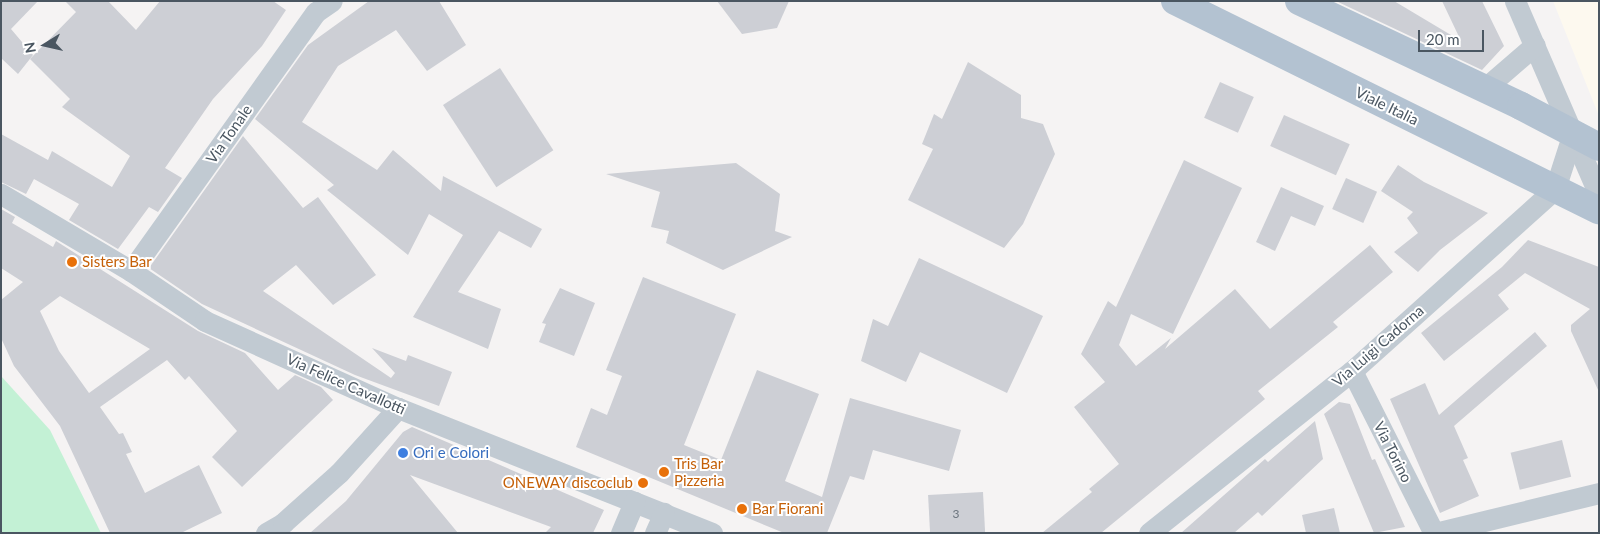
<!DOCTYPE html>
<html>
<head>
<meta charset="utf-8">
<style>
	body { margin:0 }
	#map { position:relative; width:1600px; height:534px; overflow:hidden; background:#f5f3f3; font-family:Lato,sans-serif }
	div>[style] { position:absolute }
	.commercial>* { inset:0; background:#fdf9ef }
	.green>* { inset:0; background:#c3f1d5 }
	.building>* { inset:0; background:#cdcfd5; transform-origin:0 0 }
	.street>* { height:21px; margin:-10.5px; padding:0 10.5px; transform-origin:10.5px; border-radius:10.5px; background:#c1cad2 }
	.primary>* { height:28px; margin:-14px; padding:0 14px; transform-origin:14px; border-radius:14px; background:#b3c2d1 }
	.dots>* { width:14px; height:14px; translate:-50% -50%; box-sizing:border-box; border:2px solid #fff; border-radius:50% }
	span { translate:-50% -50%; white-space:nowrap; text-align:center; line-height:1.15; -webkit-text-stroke:4px #fff; paint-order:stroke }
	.number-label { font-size:12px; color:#6b747e }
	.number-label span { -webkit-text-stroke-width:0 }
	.street-label { font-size:15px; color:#4a5661 }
	.food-label { font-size:15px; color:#c56008 }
	.left { translate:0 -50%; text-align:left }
	.right { translate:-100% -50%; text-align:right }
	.shop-label { font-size:15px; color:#366cbe }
	.frame { position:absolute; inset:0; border:2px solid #4a5661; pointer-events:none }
	.north { position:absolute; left:20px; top:20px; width:50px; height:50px; -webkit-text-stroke:4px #fff; paint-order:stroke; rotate:260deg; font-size:14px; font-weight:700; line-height:20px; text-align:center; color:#4a5661 }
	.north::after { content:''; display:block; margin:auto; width:18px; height:22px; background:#4a5661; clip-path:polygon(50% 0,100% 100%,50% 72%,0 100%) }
	.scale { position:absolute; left:1418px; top:30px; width:66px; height:22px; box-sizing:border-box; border:2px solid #4a5661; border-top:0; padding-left:6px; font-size:15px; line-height:18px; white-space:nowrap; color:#4a5661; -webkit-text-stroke:4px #fff; paint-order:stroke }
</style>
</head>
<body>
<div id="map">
	<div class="commercial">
		<i style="clip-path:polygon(1553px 1px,1599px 1px,1599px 116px)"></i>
	</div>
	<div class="green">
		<i style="clip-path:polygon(1px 376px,50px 430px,101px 533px,1px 533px)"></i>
	</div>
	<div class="building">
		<i style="clip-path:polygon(1px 1px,38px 1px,11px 29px,33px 55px,18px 74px,1px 58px)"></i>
		<i style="clip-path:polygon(65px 1px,108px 1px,136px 30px,160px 1px,273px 1px,286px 10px,262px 46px,213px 99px,165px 168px,182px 178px,158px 212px,149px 207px,118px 249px,69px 220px,79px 204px,34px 179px,26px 194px,1px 182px,1px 134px,48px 160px,52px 151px,112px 187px,130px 156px,62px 107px,70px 99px,30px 59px,76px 12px)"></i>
		<i style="clip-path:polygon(369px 1px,439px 1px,466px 45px,427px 71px,396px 30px,338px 66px,302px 122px,377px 170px,393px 150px,441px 191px,443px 176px,542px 229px,531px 248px,499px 231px,458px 292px,501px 309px,488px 349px,413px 317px,463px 235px,429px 214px,408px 255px,327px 190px,334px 185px,255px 119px,308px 45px)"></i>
		<i style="clip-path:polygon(717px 1px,789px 1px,777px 28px,742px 34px)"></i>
		<i style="clip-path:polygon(1336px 1px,1394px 1px,1461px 41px,1442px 1px,1482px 1px,1504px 46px,1482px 70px)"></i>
		<i style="clip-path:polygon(968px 62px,1021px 95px,1021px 118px,1043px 124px,1055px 154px,1023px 224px,1004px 248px,908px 200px,933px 149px,922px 144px,934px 114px,942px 119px)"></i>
		<i style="left:500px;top:68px;width:98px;height:68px;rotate:57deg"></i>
		<i style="left:1220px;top:82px;width:37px;height:39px;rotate:24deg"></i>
		<i style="left:1284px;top:115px;width:72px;height:34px;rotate:24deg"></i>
		<i style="clip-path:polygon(243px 136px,303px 208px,318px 197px,376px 275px,333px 305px,296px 265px,263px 291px,391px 378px,395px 373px,372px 348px,406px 361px,408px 355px,452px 372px,439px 406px,355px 375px,202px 304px,149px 268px)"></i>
		<i style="clip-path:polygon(1184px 160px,1242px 188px,1173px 334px,1131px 314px,1119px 345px,1136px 366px,1171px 338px,1165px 349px,1235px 289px,1270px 329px,1370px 245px,1393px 272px,1333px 322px,1338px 327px,1258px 391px,1265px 399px,1101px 533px,1042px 533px,1092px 492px,1089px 489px,1119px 464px,1074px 407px,1105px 382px,1081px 354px,1108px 301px,1116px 307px)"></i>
		<i style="clip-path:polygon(736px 163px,780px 194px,775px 231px,792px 237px,723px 270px,666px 243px,669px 231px,651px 227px,660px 192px,606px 174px)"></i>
		<i style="clip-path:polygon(1398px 165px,1424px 182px,1488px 213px,1440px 250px,1418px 272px,1394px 252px,1418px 233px,1407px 218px,1413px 212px,1381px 191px)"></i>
		<i style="left:1346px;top:178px;width:34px;height:34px;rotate:24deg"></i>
		<i style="clip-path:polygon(1281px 187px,1324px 206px,1315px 226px,1291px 216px,1275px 251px,1256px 242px)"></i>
		<i style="clip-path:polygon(evenodd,1px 209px,15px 217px,12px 223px,53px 247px,56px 241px,198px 331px,245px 353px,278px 390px,295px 375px,321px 387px,333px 400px,242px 487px,212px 457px,237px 431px,189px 376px,185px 380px,167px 360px,100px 407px,119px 434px,123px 433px,132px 452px,126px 454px,145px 493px,199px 465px,222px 513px,181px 533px,110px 533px,60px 426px,14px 366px,1px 338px,1px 300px,23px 282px,1px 268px,1px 209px,60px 296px,150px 349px,89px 393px,59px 351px,40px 311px,60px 296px)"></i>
		<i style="clip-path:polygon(1528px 240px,1599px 267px,1599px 392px,1571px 331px,1571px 325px,1590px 309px,1525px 273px,1498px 295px,1509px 309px,1444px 361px,1421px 333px,1502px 267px)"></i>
		<i style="clip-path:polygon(919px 258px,1043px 316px,1007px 393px,920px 352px,906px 382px,861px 361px,873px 319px,888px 326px)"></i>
		<i style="clip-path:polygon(643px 277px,736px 314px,684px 445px,721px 460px,757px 370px,819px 394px,785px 481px,822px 497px,850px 398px,961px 430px,949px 471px,873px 450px,864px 480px,850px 476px,827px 533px,784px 533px,576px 447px,591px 408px,607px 415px,622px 376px,606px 370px)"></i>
		<i style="clip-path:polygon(560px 288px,595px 303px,574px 356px,539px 342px,546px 324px,542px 323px)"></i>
		<i style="clip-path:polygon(1535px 332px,1547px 346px,1454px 426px,1468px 458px,1463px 460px,1479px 496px,1440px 513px,1390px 399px,1425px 383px,1439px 415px)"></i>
		<i style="clip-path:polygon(1339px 402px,1350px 404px,1372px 460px,1375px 459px,1405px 527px,1374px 533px,1324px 414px)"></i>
		<i style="clip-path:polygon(1315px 421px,1323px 459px,1262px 516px,1258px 512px,1234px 533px,1181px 533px,1265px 459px,1268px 462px)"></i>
		<i style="clip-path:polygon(412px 427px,604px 510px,593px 533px,545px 533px,551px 527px,410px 475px,458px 533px,310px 533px,346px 501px,403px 432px)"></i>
		<i style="left:1562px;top:440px;width:38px;height:53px;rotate:76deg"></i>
		<i style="left:983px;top:492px;width:41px;height:55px;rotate:87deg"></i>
		<i style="clip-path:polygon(1334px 508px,1340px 533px,1306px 533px,1302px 515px)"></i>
	</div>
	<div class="street">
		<i style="left:1515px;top:1px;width:211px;rotate:66.6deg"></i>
		<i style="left:1484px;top:89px;width:67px;rotate:-40.8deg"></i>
		<i style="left:1px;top:194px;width:151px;rotate:30.6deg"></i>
		<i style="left:131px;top:271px;width:89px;rotate:34deg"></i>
		<i style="left:205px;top:321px;width:212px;rotate:24.3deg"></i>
		<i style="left:398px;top:408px;width:338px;rotate:21.7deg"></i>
		<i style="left:131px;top:271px;width:318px;rotate:-54.5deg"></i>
		<i style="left:316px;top:12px;width:19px;rotate:-35deg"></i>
		<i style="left:1352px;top:371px;width:182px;rotate:63.2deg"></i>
		<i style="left:266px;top:533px;width:20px;rotate:-30deg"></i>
		<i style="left:283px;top:523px;width:75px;rotate:-41.8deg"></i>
		<i style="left:339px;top:473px;width:88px;rotate:-47.8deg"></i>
		<i style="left:621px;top:533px;width:34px;rotate:-67deg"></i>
		<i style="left:655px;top:533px;width:22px;rotate:-66deg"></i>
		<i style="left:1149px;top:533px;width:260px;rotate:-38.6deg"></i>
		<i style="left:1352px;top:371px;width:273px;rotate:-41.9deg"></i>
		<i style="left:1555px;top:189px;width:59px;rotate:-72.2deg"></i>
		<i style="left:1435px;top:533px;width:169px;rotate:-13.7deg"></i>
	</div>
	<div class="primary">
		<i style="left:1175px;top:1px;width:473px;rotate:26.3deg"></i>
		<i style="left:1299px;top:1px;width:246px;rotate:25.3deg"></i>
		<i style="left:1521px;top:106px;width:88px;rotate:27.7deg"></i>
	</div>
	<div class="dots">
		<i style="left:72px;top:262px;background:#e8710a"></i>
		<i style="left:403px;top:453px;background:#3f7fe0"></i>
		<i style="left:664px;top:472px;background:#e8710a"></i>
		<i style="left:643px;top:483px;background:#e8710a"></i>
		<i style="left:742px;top:509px;background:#e8710a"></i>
	</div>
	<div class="number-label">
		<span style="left:956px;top:514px">3</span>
	</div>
	<div class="street-label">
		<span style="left:1387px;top:106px;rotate:26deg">Viale Italia</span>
		<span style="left:229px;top:134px;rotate:-55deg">Via Tonale</span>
		<span style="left:1378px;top:346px;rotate:-41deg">Via Luigi Cadorna</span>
		<span style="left:346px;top:384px;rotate:24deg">Via Felice Cavallotti</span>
		<span style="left:1393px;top:452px;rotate:63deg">Via Torino</span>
	</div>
	<div class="food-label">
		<span class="left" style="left:82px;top:262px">Sisters Bar</span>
		<span class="left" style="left:674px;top:472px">Tris Bar<br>Pizzeria</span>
		<span class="right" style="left:633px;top:483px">ONEWAY discoclub</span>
		<span class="left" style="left:752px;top:509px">Bar Fiorani</span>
	</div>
	<div class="shop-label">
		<span class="left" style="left:413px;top:453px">Ori e Colori</span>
	</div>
	<div class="frame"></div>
	<div class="north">N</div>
	<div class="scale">20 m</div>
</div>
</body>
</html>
